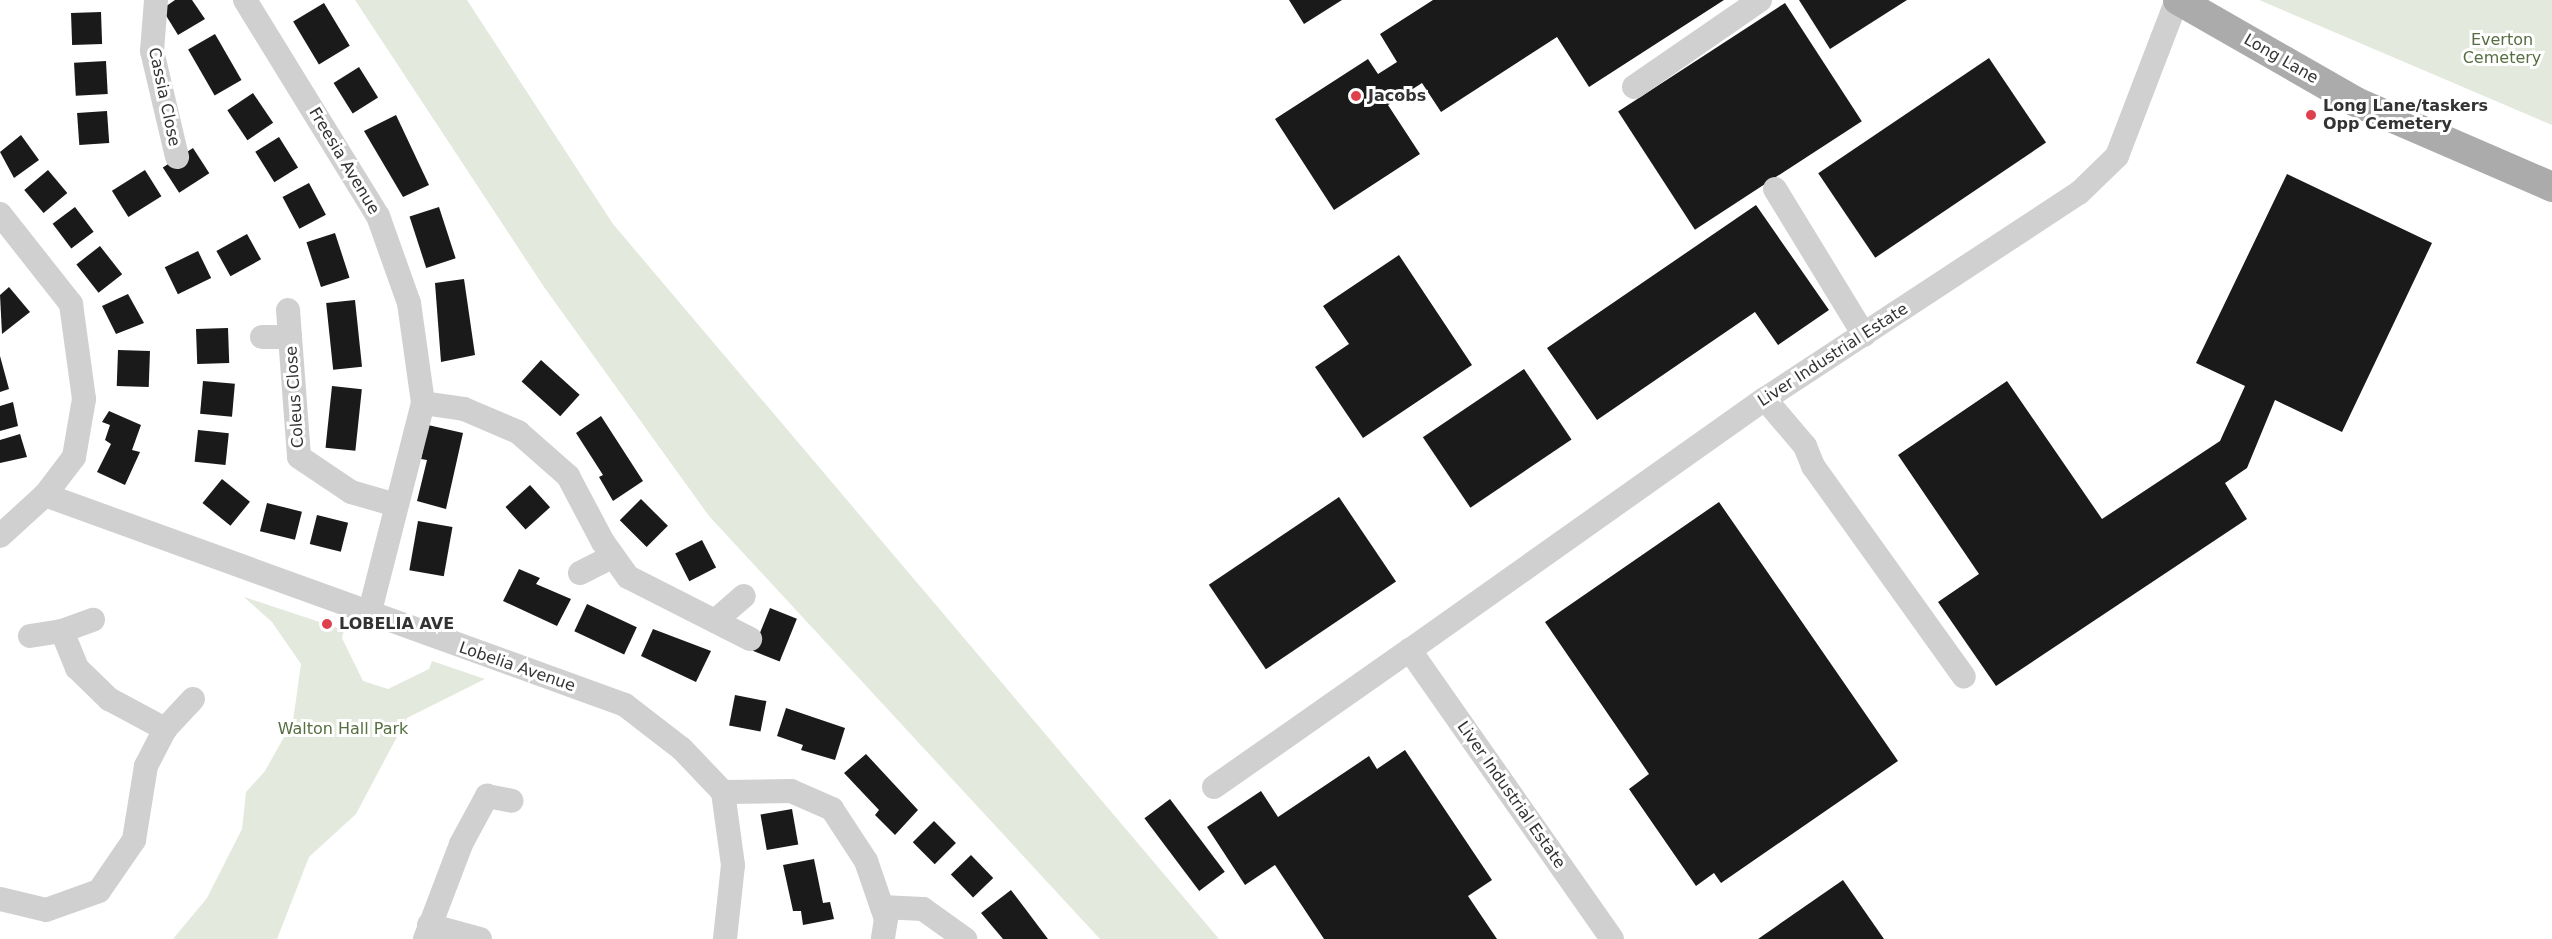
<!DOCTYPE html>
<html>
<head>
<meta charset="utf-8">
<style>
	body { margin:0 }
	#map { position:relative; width:2552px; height:939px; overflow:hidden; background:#fff; font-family:"DejaVu Sans",sans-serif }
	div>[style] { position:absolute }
	.green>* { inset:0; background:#e3e9dc }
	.building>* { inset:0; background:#1a1a1a; transform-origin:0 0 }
	.minor>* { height:24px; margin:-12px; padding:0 12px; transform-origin:12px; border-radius:12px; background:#d0d0d0 }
	.major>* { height:30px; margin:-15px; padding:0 15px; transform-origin:15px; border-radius:15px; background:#ababab }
	.dots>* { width:16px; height:16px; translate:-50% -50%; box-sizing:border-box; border:3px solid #fff; border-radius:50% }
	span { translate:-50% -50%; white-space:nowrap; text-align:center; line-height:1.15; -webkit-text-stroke:6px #fff; paint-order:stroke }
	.park-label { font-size:16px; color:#566e41 }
	.street-label { font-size:16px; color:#333 }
	.poi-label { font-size:16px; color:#333; font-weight:700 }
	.left { translate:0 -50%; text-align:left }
</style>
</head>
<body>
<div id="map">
	<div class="green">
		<i style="clip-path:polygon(355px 0,467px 0,613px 224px,1219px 939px,1100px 939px,709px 516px,544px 287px)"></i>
		<i style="clip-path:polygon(2259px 0,2552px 0,2552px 125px)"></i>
		<i style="clip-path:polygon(244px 597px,344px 630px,342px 638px,363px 681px,388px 689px,429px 669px,432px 661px,485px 679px,407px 718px,356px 814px,309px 857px,277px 939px,173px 939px,207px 898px,242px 829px,246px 792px,265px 771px,293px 721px,301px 664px,272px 622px)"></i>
	</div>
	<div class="building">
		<i style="clip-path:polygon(175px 0,192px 0,205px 19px,178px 35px,162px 9px)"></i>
		<i style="clip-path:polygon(1289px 0,1342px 0,1304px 24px)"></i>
		<i style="clip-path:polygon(1433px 0,1724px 0,1589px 87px,1557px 37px,1441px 112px,1422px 83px,1388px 105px,1420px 154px,1334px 210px,1275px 119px,1368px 59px,1378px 74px,1397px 62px,1380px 34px)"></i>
		<i style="clip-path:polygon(1799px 0,1907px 0,1830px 49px)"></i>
		<i style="left:324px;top:3px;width:50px;height:36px;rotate:59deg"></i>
		<i style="left:1785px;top:3px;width:141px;height:199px;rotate:57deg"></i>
		<i style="left:101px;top:12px;width:32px;height:30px;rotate:88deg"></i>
		<i style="left:215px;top:34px;width:53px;height:31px;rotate:60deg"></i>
		<i style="left:1989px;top:58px;width:102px;height:206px;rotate:56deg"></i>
		<i style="left:106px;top:61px;width:33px;height:32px;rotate:87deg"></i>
		<i style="left:359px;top:67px;width:36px;height:30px;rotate:58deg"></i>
		<i style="left:253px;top:93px;width:36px;height:31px;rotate:56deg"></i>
		<i style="left:107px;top:111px;width:32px;height:30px;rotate:86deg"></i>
		<i style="clip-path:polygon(396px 115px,429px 185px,403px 197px,364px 131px)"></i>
		<i style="clip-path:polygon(21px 135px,39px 160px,14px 178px,0 152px)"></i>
		<i style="left:279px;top:137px;width:36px;height:28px;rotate:58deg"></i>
		<i style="left:193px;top:148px;width:30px;height:36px;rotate:57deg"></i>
		<i style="left:48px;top:170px;width:30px;height:31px;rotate:50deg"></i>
		<i style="left:145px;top:170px;width:31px;height:39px;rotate:58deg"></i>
		<i style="clip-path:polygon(2287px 174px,2432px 243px,2342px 432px,2275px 400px,2247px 468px,2225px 483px,2247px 519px,1996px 686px,1938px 602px,1979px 574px,1898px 455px,2007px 381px,2102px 519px,2220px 441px,2245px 386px,2196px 363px)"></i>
		<i style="left:309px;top:183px;width:36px;height:30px;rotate:62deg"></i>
		<i style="clip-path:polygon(1756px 205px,1829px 310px,1778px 345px,1755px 312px,1597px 420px,1547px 348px)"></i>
		<i style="left:75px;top:207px;width:31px;height:28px;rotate:53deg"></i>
		<i style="left:439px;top:207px;width:54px;height:31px;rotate:72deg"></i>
		<i style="left:335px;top:233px;width:47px;height:30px;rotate:72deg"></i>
		<i style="left:247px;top:234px;width:29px;height:35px;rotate:61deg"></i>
		<i style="left:100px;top:246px;width:36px;height:30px;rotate:52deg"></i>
		<i style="left:198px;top:251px;width:30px;height:37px;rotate:64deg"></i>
		<i style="clip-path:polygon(1399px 255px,1472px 365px,1363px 438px,1315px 367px,1349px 344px,1323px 306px)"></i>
		<i style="clip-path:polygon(464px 279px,475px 355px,441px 362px,435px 283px)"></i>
		<i style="clip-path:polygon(9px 287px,30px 312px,2px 334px,0 295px)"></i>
		<i style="clip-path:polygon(128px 294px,144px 323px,116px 334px,102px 306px)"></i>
		<i style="left:355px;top:300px;width:67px;height:29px;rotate:84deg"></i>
		<i style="left:228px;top:328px;width:35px;height:32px;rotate:88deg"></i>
		<i style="left:118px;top:350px;width:32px;height:36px;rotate:2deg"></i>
		<i style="clip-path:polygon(0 356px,9px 389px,0 392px)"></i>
		<i style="left:541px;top:360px;width:52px;height:29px;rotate:42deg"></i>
		<i style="left:1524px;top:369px;width:85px;height:122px;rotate:56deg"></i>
		<i style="left:203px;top:381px;width:32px;height:33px;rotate:5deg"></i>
		<i style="left:332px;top:386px;width:30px;height:62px;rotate:6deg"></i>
		<i style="clip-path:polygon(13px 402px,18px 426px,0 431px,0 406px)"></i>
		<i style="clip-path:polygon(109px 411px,141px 425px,132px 450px,140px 452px,125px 485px,97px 472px,111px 444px,105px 440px,110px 425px,102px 422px)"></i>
		<i style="clip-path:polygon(601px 416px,643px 481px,613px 501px,599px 477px,603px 475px,576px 433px)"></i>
		<i style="clip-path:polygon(428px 425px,463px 433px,446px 509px,417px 501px,427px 460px,421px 459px)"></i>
		<i style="left:198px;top:430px;width:31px;height:32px;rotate:6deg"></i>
		<i style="clip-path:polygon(20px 434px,27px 457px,0 463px,0 440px)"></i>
		<i style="left:222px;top:479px;width:36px;height:31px;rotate:39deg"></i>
		<i style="left:530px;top:485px;width:30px;height:33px;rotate:48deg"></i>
		<i style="left:1339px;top:497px;width:102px;height:157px;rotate:56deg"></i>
		<i style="left:641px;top:499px;width:38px;height:30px;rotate:45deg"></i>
		<i style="clip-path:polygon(1719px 502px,1898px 761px,1721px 883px,1714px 873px,1696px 886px,1629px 789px,1649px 774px,1545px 622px)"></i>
		<i style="left:267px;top:503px;width:36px;height:29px;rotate:14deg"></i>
		<i style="left:317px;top:515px;width:32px;height:30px;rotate:14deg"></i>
		<i style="left:418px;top:521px;width:35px;height:50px;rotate:10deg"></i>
		<i style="left:702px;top:540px;width:31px;height:30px;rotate:63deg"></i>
		<i style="clip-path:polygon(519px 569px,540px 578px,536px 584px,571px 599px,557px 626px,503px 601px)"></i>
		<i style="left:587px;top:604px;width:55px;height:30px;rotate:25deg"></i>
		<i style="left:770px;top:608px;width:29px;height:46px;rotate:22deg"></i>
		<i style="clip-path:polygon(653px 629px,711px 651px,696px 682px,641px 656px)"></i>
		<i style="left:735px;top:695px;width:32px;height:31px;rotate:11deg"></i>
		<i style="clip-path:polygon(786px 708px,845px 728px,835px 760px,801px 750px,803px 745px,777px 736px)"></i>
		<i style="clip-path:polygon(1405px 750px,1492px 880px,1468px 896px,1497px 939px,1324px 939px,1275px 865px,1245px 885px,1207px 827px,1261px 791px,1278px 817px,1369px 756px,1377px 769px)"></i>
		<i style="clip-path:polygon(866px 754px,918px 810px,895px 835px,875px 815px,879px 810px,844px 773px)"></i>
		<i style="left:1170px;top:799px;width:91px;height:32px;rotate:53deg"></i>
		<i style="left:792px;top:809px;width:36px;height:32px;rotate:80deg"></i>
		<i style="left:934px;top:821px;width:31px;height:30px;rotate:45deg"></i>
		<i style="left:971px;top:855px;width:32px;height:28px;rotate:46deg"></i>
		<i style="clip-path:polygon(814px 859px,823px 903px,830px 902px,834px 919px,803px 925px,801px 911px,793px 911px,783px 865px)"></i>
		<i style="clip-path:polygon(1843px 880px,1884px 939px,1758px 939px)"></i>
		<i style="clip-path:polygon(1011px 890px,1048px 939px,1003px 939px,981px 913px)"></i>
	</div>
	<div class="minor">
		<i style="left:156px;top:0;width:51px;rotate:94.5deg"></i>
		<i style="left:152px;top:51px;width:109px;rotate:76.7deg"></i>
		<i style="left:245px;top:0;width:254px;rotate:58.4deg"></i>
		<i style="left:378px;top:216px;width:92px;rotate:70.4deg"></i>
		<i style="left:409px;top:303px;width:101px;rotate:82deg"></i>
		<i style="left:423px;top:403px;width:219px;rotate:104.3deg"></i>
		<i style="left:1634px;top:87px;width:153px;rotate:-34.6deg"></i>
		<i style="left:1775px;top:189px;width:171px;rotate:58.6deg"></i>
		<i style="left:0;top:214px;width:115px;rotate:51.7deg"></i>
		<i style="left:71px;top:304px;width:96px;rotate:82.2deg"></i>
		<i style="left:84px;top:399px;width:59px;rotate:99.8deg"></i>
		<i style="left:74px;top:457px;width:48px;rotate:127.3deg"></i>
		<i style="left:45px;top:495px;width:61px;rotate:137.7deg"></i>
		<i style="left:288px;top:310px;width:147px;rotate:85.7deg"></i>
		<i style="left:299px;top:457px;width:63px;rotate:33.9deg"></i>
		<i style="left:351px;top:492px;width:47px;rotate:16.1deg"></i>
		<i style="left:262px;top:337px;width:28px"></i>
		<i style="left:1765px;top:399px;width:62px;rotate:49.6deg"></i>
		<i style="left:1805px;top:446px;width:22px;rotate:68deg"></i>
		<i style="left:1813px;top:466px;width:259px;rotate:54.4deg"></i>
		<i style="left:423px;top:403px;width:41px;rotate:8.3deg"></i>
		<i style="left:464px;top:409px;width:59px;rotate:23.1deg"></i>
		<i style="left:518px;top:432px;width:67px;rotate:41.3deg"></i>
		<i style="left:568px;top:476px;width:75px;rotate:62.1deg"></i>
		<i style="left:603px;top:542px;width:43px;rotate:54.5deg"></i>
		<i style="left:628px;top:577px;width:137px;rotate:26.9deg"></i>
		<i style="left:45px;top:495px;width:617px;rotate:19.9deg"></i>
		<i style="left:625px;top:705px;width:72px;rotate:37.7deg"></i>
		<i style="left:682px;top:749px;width:59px;rotate:46.4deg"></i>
		<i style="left:723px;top:792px;width:74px;rotate:82.2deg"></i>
		<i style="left:733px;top:865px;width:74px;rotate:96.2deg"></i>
		<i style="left:580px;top:573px;width:37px;rotate:-27deg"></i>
		<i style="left:715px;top:621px;width:38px;rotate:-41deg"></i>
		<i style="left:62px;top:631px;width:40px;rotate:68deg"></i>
		<i style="left:77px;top:668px;width:45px;rotate:44.1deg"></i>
		<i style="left:109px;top:699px;width:64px;rotate:28.2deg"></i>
		<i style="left:30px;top:636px;width:32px;rotate:-9deg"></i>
		<i style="left:62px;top:631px;width:33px;rotate:-20deg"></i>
		<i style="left:1214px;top:787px;width:239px;rotate:-35deg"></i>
		<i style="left:723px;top:792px;width:68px;rotate:-0.8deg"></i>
		<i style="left:791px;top:791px;width:45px;rotate:23.7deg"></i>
		<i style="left:832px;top:809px;width:62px;rotate:56.8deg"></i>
		<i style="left:866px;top:861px;width:61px;rotate:71deg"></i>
		<i style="left:886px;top:919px;width:20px;rotate:99deg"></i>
		<i style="left:0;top:899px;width:47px;rotate:13.4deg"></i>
		<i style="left:46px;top:910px;width:56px;rotate:-19.7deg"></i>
		<i style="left:99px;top:891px;width:62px;rotate:-55.5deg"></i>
		<i style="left:134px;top:840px;width:75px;rotate:-80.8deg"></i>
		<i style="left:146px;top:766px;width:42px;rotate:-62.8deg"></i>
		<i style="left:165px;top:729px;width:41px;rotate:-47deg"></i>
		<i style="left:882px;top:907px;width:41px;rotate:2.8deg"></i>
		<i style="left:923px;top:909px;width:52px;rotate:35.5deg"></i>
		<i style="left:429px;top:925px;width:53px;rotate:15.4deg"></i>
		<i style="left:425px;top:939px;width:102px;rotate:-69.2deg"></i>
		<i style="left:461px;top:844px;width:55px;rotate:-61.6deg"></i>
		<i style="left:487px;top:796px;width:25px;rotate:11deg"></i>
		<i style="left:1612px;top:939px;width:353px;rotate:-125deg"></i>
		<i style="left:1410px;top:650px;width:435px;rotate:-35.3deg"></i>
		<i style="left:1765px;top:399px;width:376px;rotate:-33.3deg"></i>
		<i style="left:2079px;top:193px;width:53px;rotate:-44.2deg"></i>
		<i style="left:2117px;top:156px;width:167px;rotate:-69deg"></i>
	</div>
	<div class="major">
		<i style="left:2178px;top:0;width:205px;rotate:29.8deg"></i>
		<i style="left:2356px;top:102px;width:214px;rotate:23.4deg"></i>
	</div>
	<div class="dots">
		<i style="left:1356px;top:96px;background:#de414b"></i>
		<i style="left:2311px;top:115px;background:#de414b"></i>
		<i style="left:327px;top:624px;background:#de414b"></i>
	</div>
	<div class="park-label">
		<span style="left:2502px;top:49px">Everton<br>Cemetery</span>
		<span style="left:343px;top:729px">Walton Hall Park</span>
	</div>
	<div class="street-label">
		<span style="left:2281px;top:59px;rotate:30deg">Long Lane</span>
		<span style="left:164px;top:97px;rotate:78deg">Cassia Close</span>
		<span style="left:344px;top:161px;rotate:59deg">Freesia Avenue</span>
		<span style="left:1833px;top:355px;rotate:-33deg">Liver Industrial Estate</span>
		<span style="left:295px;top:397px;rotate:-94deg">Coleus Close</span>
		<span style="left:517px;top:667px;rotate:19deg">Lobelia Avenue</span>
		<span style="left:1511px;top:795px;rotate:55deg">Liver Industrial Estate</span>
	</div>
	<div class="poi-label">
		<span class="left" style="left:1368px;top:96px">Jacobs</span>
		<span class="left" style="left:2323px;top:115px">Long Lane/taskers<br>Opp Cemetery</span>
		<span class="left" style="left:339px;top:624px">LOBELIA AVE</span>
	</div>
</div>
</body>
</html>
